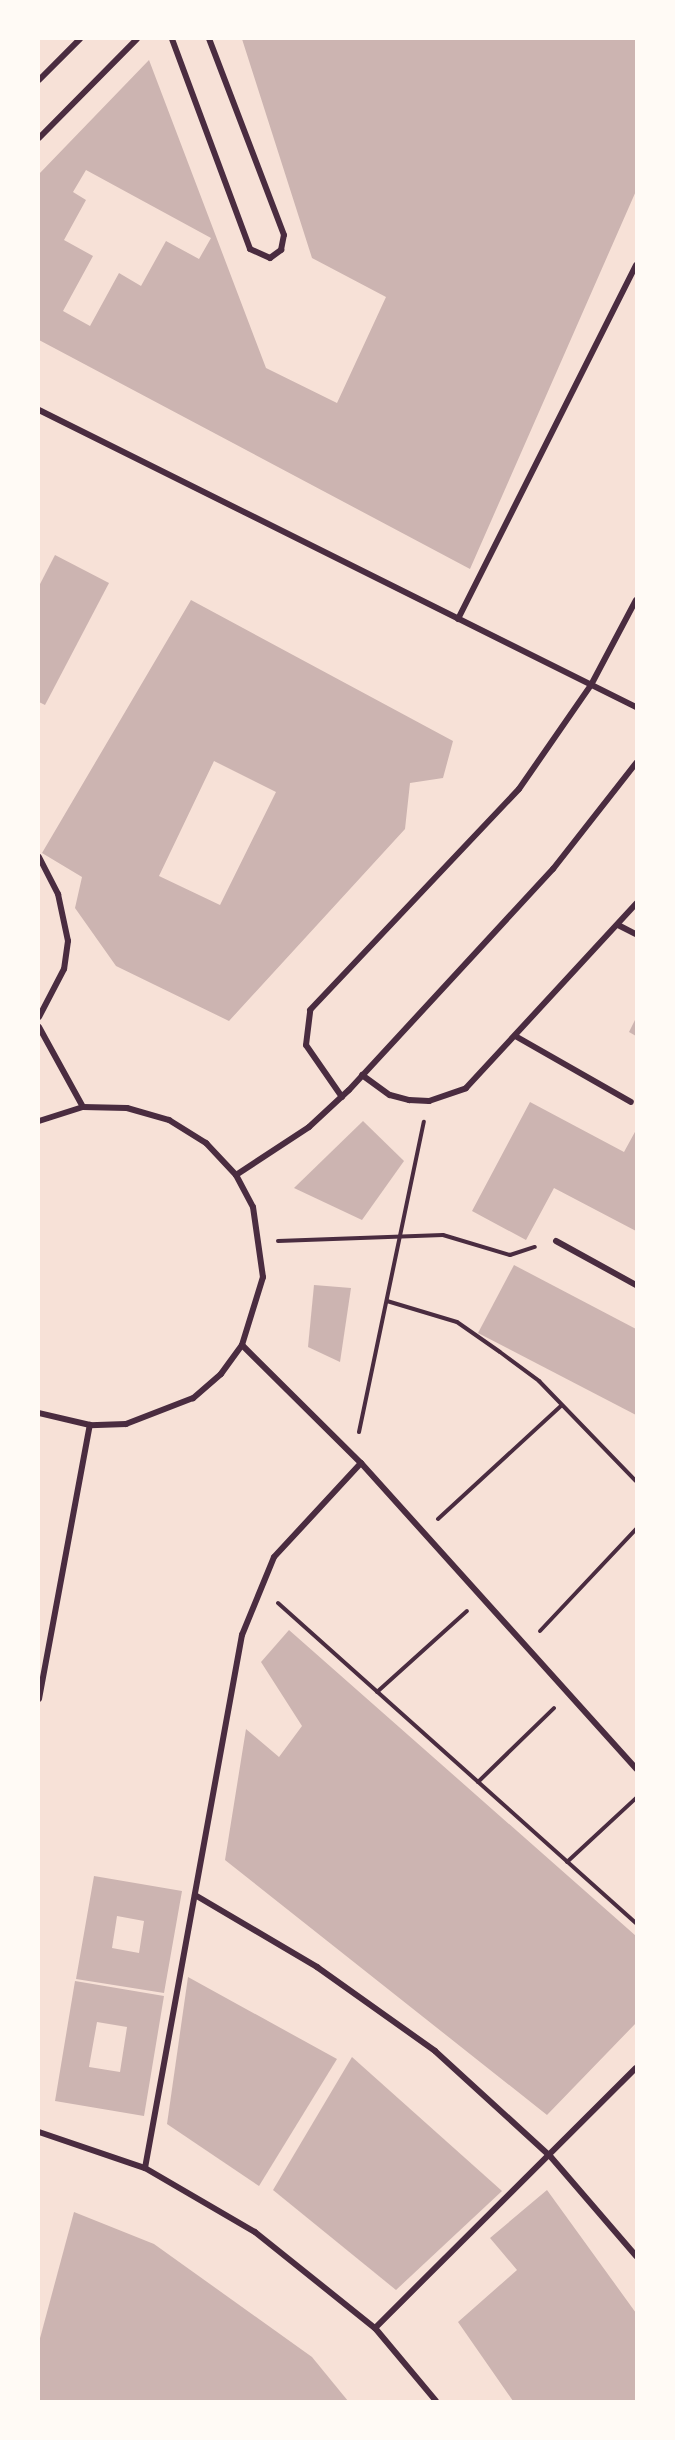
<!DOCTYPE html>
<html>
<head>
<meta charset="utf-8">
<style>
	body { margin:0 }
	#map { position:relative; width:675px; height:2440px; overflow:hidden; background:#f7e1d7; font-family:"Alegreya Sans",sans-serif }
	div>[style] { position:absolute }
	.building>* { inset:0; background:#ccb4b1 }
	.path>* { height:4px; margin:-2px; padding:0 2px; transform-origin:2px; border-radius:2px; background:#4a2c40 }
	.minor>* { height:6px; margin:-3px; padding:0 3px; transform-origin:3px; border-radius:3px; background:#4a2c40 }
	span { translate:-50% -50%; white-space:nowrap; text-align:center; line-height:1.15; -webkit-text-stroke:4.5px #fffaf5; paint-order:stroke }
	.frame { position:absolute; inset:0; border:40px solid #fffaf5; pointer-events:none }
</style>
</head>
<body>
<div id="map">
	<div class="building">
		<i style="clip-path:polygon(evenodd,242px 39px,636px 39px,636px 191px,470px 569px,39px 340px,39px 174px,149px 60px,266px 368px,337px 403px,386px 297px,312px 258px,242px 39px,86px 170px,211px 238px,199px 259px,166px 241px,141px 286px,119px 273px,90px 326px,63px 311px,93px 256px,64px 240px,86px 200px,73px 192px,86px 170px)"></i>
		<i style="clip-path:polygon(55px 555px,109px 583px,45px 705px,39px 702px,39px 586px)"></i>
		<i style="clip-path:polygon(evenodd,191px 600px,453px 741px,443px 778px,410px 783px,405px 829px,229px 1021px,116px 966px,75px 908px,82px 877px,42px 853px,191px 600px,214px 761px,276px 792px,220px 905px,159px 876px,214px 761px)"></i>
		<i style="clip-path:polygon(636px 1018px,636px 1036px,629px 1032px)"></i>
		<i style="clip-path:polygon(530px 1102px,624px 1152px,636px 1130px,636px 1231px,554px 1188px,526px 1240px,472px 1211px)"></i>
		<i style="clip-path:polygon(363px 1121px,404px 1161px,362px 1220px,294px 1188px)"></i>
		<i style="clip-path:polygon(514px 1265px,636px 1329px,636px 1415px,478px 1333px)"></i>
		<i style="clip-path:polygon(314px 1285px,351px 1288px,340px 1362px,308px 1347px)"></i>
		<i style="clip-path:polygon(289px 1630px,636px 1936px,636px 2023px,547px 2115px,225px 1860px,246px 1729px,279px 1757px,302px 1726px,261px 1662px)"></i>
		<i style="clip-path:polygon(evenodd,94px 1876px,182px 1891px,164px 1993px,76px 1979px,94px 1876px,117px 1916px,144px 1921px,139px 1953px,112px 1948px,117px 1916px)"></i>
		<i style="clip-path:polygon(188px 1977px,337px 2059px,259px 2186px,167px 2124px)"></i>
		<i style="clip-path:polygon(evenodd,75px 1981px,164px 1996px,144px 2116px,55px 2101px,75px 1981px,97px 2022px,127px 2027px,120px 2072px,89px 2067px,97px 2022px)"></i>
		<i style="clip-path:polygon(352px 2057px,502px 2191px,396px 2290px,273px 2190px)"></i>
		<i style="clip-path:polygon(547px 2190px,636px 2313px,636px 2401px,513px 2401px,458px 2322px,517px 2270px,490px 2238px)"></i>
		<i style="clip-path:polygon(74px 2212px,154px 2244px,312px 2357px,348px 2401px,39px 2401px,39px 2342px)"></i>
	</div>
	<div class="path">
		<i style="left:278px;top:1241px;width:165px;rotate:-2.1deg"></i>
		<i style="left:443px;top:1235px;width:70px;rotate:16.6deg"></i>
		<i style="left:510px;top:1255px;width:26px;rotate:-18deg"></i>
		<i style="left:387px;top:1301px;width:73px;rotate:16.7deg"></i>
		<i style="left:457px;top:1322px;width:52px;rotate:34.9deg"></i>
		<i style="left:500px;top:1352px;width:49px;rotate:36.6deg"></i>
		<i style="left:539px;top:1381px;width:139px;rotate:45.9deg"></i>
		<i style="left:359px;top:1432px;width:317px;rotate:-78.2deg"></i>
		<i style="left:438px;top:1519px;width:168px;rotate:-42.6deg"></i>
		<i style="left:278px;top:1603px;width:480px;rotate:41.8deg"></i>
		<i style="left:540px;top:1631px;width:140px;rotate:-46.7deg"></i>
		<i style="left:377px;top:1692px;width:121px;rotate:-42deg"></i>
		<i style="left:478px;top:1782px;width:106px;rotate:-44.2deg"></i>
		<i style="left:567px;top:1862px;width:94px;rotate:-42.8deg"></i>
	</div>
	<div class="minor">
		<i style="left:172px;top:39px;width:224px;rotate:69.6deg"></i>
		<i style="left:250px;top:249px;width:22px;rotate:24deg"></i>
		<i style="left:270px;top:258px;width:14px;rotate:-36deg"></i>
		<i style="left:281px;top:250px;width:15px;rotate:-79deg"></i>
		<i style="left:284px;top:235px;width:210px;rotate:-110.9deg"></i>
		<i style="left:39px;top:80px;width:58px;rotate:-45deg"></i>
		<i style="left:39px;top:138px;width:139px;rotate:-45.3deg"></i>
		<i style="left:39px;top:410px;width:667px;rotate:26.45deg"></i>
		<i style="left:458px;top:619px;width:396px;rotate:-63.3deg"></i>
		<i style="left:39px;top:857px;width:42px;rotate:62.8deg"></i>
		<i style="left:58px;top:894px;width:48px;rotate:78deg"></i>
		<i style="left:68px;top:941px;width:28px;rotate:98deg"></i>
		<i style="left:64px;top:969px;width:54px;rotate:117.5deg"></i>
		<i style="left:618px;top:925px;width:20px;rotate:27deg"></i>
		<i style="left:39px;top:1027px;width:91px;rotate:61.2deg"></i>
		<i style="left:517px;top:1037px;width:131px;rotate:29.7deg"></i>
		<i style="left:362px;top:1075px;width:34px;rotate:36deg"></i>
		<i style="left:390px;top:1095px;width:20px;rotate:15deg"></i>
		<i style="left:409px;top:1100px;width:20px;rotate:3deg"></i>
		<i style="left:429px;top:1101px;width:39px;rotate:-19deg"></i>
		<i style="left:466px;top:1088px;width:251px;rotate:-47.3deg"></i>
		<i style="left:342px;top:1097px;width:63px;rotate:-124.7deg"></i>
		<i style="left:306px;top:1045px;width:35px;rotate:-83deg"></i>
		<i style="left:310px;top:1010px;width:304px;rotate:-46.6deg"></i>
		<i style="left:519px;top:789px;width:126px;rotate:-55.3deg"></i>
		<i style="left:591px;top:685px;width:96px;rotate:-62.1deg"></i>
		<i style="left:39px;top:1121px;width:46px;rotate:-17.7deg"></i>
		<i style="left:83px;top:1107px;width:44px;rotate:1.3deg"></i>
		<i style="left:127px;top:1108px;width:44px;rotate:15.9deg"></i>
		<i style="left:169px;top:1120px;width:44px;rotate:31.9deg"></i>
		<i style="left:206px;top:1143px;width:44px;rotate:46.8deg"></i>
		<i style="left:236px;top:1175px;width:36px;rotate:62deg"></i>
		<i style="left:253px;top:1207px;width:71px;rotate:81.9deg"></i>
		<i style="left:263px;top:1277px;width:71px;rotate:107.2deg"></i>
		<i style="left:242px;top:1345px;width:36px;rotate:126deg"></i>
		<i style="left:221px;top:1374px;width:37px;rotate:139deg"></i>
		<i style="left:193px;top:1398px;width:72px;rotate:158.8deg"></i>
		<i style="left:126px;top:1424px;width:36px;rotate:178deg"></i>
		<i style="left:90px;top:1425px;width:52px;rotate:-166.8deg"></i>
		<i style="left:236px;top:1175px;width:87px;rotate:-33.3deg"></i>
		<i style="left:309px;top:1127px;width:54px;rotate:-42.8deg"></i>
		<i style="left:349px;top:1090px;width:301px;rotate:-47.3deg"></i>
		<i style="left:553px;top:869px;width:135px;rotate:-51.9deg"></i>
		<i style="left:556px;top:1241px;width:91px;rotate:28.8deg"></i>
		<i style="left:242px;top:1345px;width:168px;rotate:44.8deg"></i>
		<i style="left:361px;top:1463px;width:411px;rotate:48deg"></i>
		<i style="left:39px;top:1699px;width:279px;rotate:-79.5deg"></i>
		<i style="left:195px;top:1895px;width:142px;rotate:30.5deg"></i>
		<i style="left:317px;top:1967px;width:145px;rotate:35.4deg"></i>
		<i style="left:435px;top:2051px;width:156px;rotate:42.4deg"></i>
		<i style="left:550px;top:2156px;width:132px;rotate:49.3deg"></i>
		<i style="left:39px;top:2132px;width:112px;rotate:18.8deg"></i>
		<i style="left:145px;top:2168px;width:127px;rotate:30.2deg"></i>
		<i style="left:255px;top:2232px;width:154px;rotate:38.7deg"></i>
		<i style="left:375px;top:2328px;width:95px;rotate:50.1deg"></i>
		<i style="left:145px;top:2168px;width:542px;rotate:-79.69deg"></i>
		<i style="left:242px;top:1635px;width:84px;rotate:-67.7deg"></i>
		<i style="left:274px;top:1557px;width:128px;rotate:-47.2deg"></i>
		<i style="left:375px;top:2328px;width:368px;rotate:-44.9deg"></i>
	</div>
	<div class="frame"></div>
</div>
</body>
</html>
